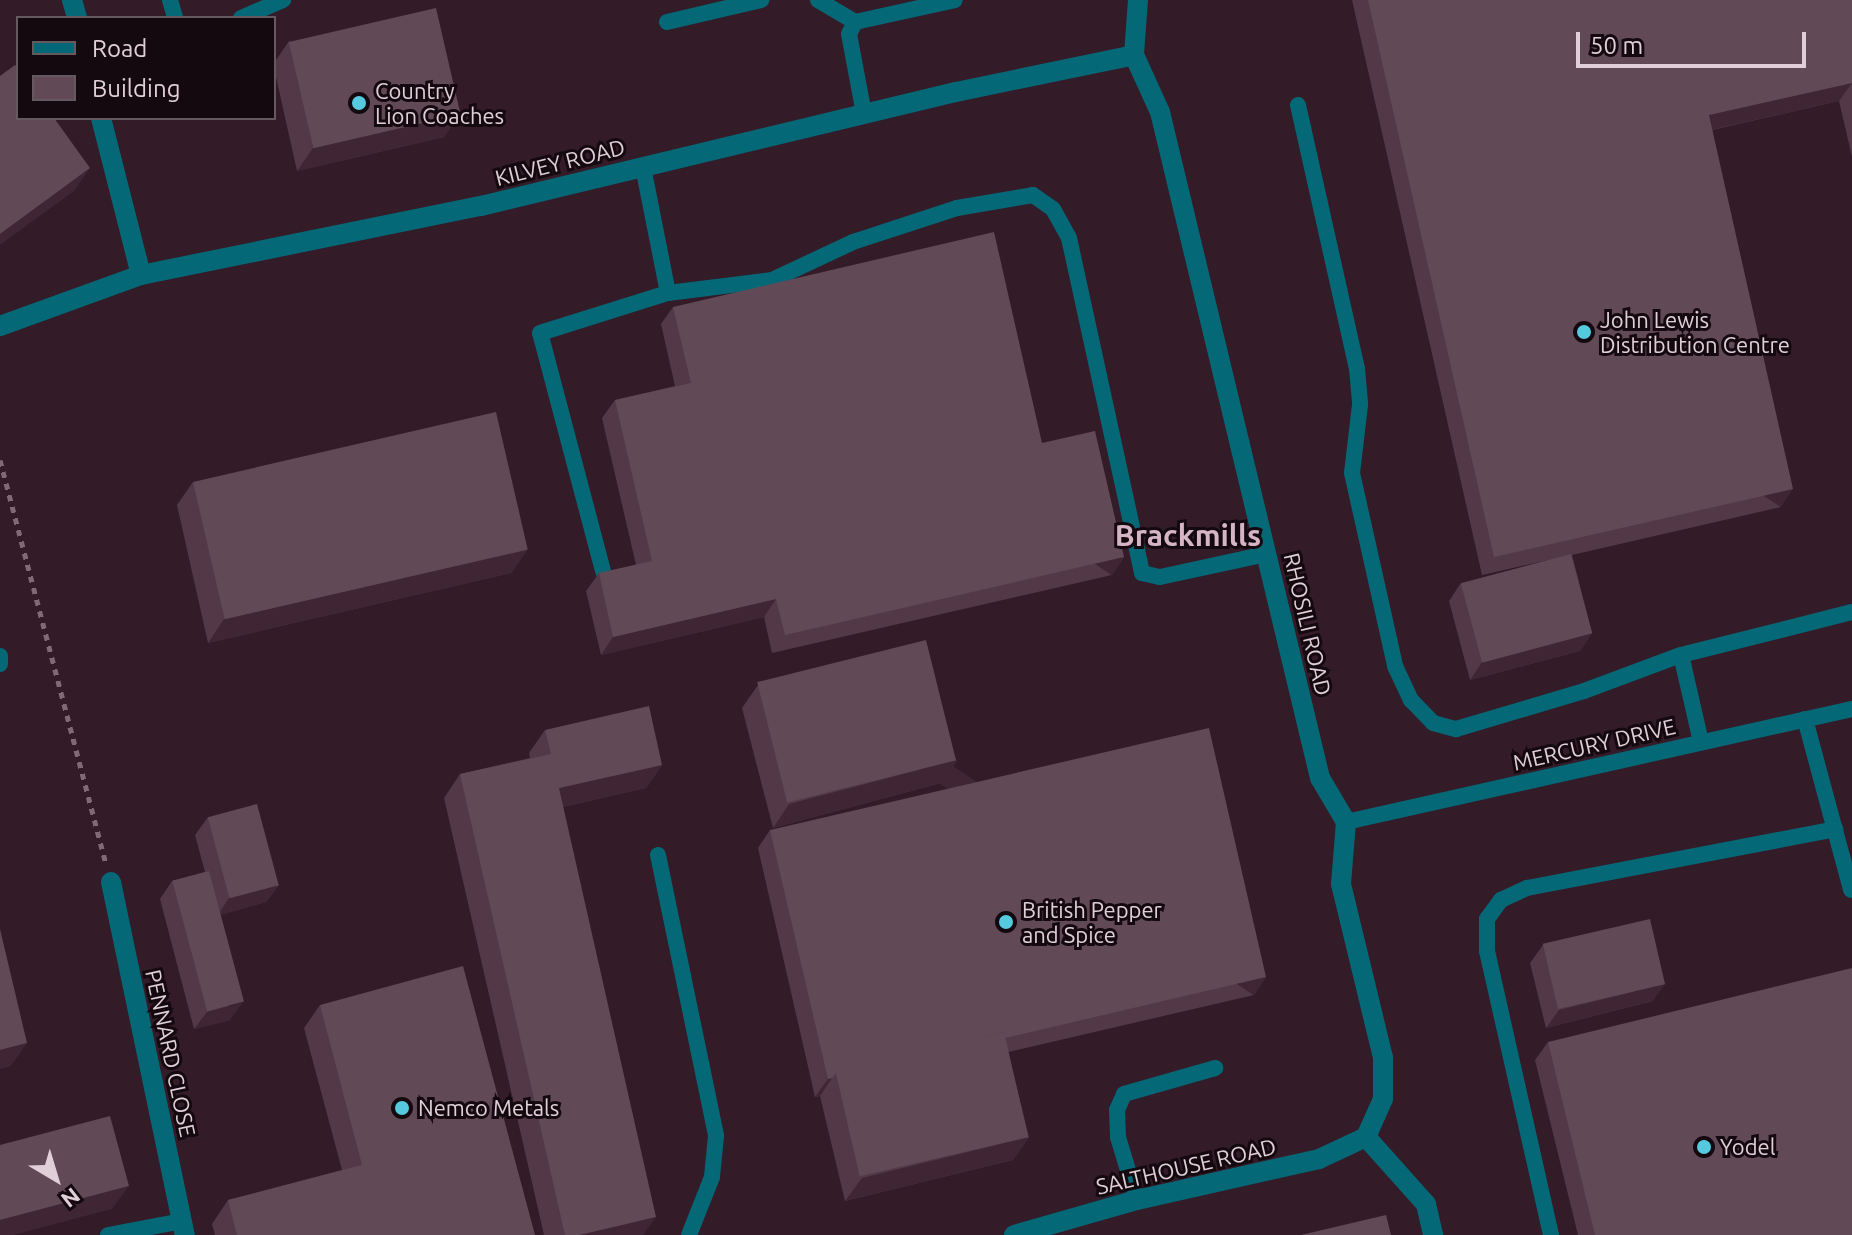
<!DOCTYPE html>
<html>
<head>
<meta charset="utf-8">
<style>
	body { margin:0 }
	#map { position:relative; width:1852px; height:1235px; overflow:hidden; background:#331b28; font-family:Ubuntu,sans-serif }
	div>[style] { position:absolute }
	.path>* { height:5px; margin-top:-2.5px; transform-origin:0; background:repeating-linear-gradient(90deg,#7f6a75 0 6px,transparent 0 12px) }
	.service>* { height:16px; margin:-8px; padding:0 8px; transform-origin:8px; border-radius:8px; background:#056877 }
	.minor>* { height:20px; margin:-10px; padding:0 10px; transform-origin:10px; border-radius:10px; background:#056877 }
	.wall>* { inset:0; background:#533947 }
	.shaded-wall>* { inset:0; background:#402634; transform-origin:0 0 }
	.building>* { inset:0; background:#624956; transform-origin:0 0 }
	.dots>* { width:22px; height:22px; translate:-50% -50%; box-sizing:border-box; border:4px solid #14090f; border-radius:50% }
	span { translate:-50% -50%; white-space:nowrap; text-align:center; line-height:1.15; -webkit-text-stroke:6px #14090f; paint-order:stroke }
	.poi-label { font-size:22px; color:#e0cfd7 }
	.left { translate:0 -50%; text-align:left }
	.street-label { font-size:22px; color:#e0cfd7 }
	.district-label { font-size:30px; color:#d5b5c5; font-weight:700 }
	.legend { position:absolute; left:16px; top:16px; width:260px; height:104px; box-sizing:border-box; background:#14090f; border:2px solid #66585f; margin:0; padding:10px 14px; list-style:none; font-size:24px; color:#e0cfd7 }
	.legend li { display:flex; align-items:center; gap:16px; height:40px }
	.legend b { width:40px; border:2px solid #66585f }
	.north { position:absolute; left:16px; top:1139px; width:80px; height:80px; -webkit-text-stroke:6px #14090f; paint-order:stroke; rotate:142deg; font-size:22px; font-weight:700; line-height:32px; text-align:center; color:#e0cfd7 }
	.north::after { content:''; display:block; margin:auto; width:28px; height:36px; background:#e0cfd7; clip-path:polygon(50% 0,100% 100%,50% 72%,0 100%) }
	.scale { position:absolute; left:1576px; top:32px; width:230px; height:36px; box-sizing:border-box; border:4px solid #e0cfd7; border-top:0; padding-left:10px; font-size:24px; line-height:28px; white-space:nowrap; color:#e0cfd7; -webkit-text-stroke:6px #14090f; paint-order:stroke }
</style>
</head>
<body>
<div id="map">
	<div class="path">
		<i style="left:0;top:460px;width:415px;rotate:75.3deg"></i>
	</div>
	<div class="service">
		<i style="left:170px;top:0;width:19px;rotate:74deg"></i>
		<i style="left:818px;top:0;width:43px;rotate:30.7deg"></i>
		<i style="left:241px;top:18px;width:46px;rotate:-23.2deg"></i>
		<i style="left:667px;top:22px;width:97px;rotate:-13.2deg"></i>
		<i style="left:1298px;top:105px;width:270px;rotate:77.4deg"></i>
		<i style="left:1357px;top:368px;width:37px;rotate:85deg"></i>
		<i style="left:1360px;top:405px;width:68px;rotate:96.7deg"></i>
		<i style="left:1352px;top:473px;width:198px;rotate:77.4deg"></i>
		<i style="left:1395px;top:666px;width:38px;rotate:65deg"></i>
		<i style="left:1411px;top:700px;width:32px;rotate:46deg"></i>
		<i style="left:1433px;top:723px;width:24px;rotate:15deg"></i>
		<i style="left:1456px;top:729px;width:134px;rotate:-16.5deg"></i>
		<i style="left:1584px;top:691px;width:103px;rotate:-20.4deg"></i>
		<i style="left:864px;top:114px;width:81px;rotate:-100.6deg"></i>
		<i style="left:849px;top:34px;width:13px;rotate:-63deg"></i>
		<i style="left:855px;top:22px;width:102px;rotate:-12.4deg"></i>
		<i style="left:668px;top:293px;width:105px;rotate:-7.1deg"></i>
		<i style="left:772px;top:280px;width:89px;rotate:-25.1deg"></i>
		<i style="left:853px;top:242px;width:109px;rotate:-18.1deg"></i>
		<i style="left:957px;top:208px;width:77px;rotate:-9.7deg"></i>
		<i style="left:1033px;top:195px;width:24px;rotate:35deg"></i>
		<i style="left:1053px;top:209px;width:33px;rotate:61deg"></i>
		<i style="left:1069px;top:238px;width:343px;rotate:77.7deg"></i>
		<i style="left:1142px;top:573px;width:18px;rotate:13deg"></i>
		<i style="left:1160px;top:577px;width:108px;rotate:-12.2deg"></i>
		<i style="left:603px;top:571px;width:246px;rotate:-104.8deg"></i>
		<i style="left:540px;top:333px;width:134px;rotate:-17.4deg"></i>
		<i style="left:668px;top:293px;width:128px;rotate:-101.2deg"></i>
		<i style="left:0;top:656px;width:8px;rotate:90deg"></i>
		<i style="left:1805px;top:719px;width:177px;rotate:74.9deg"></i>
		<i style="left:1701px;top:742px;width:89px;rotate:-102.9deg"></i>
		<i style="left:1681px;top:655px;width:176px;rotate:-14.1deg"></i>
		<i style="left:1346px;top:822px;width:518px;rotate:-12.59deg"></i>
		<i style="left:658px;top:855px;width:287px;rotate:78.3deg"></i>
		<i style="left:716px;top:1136px;width:41px;rotate:95.6deg"></i>
		<i style="left:712px;top:1177px;width:62px;rotate:111.6deg"></i>
		<i style="left:1137px;top:1200px;width:66px;rotate:-106.8deg"></i>
		<i style="left:1118px;top:1137px;width:27px;rotate:-92deg"></i>
		<i style="left:1117px;top:1110px;width:17px;rotate:-66deg"></i>
		<i style="left:1124px;top:1094px;width:95px;rotate:-15.9deg"></i>
		<i style="left:108px;top:1235px;width:75px;rotate:-10.7deg"></i>
		<i style="left:1551px;top:1235px;width:291px;rotate:-102.7deg"></i>
		<i style="left:1487px;top:951px;width:32px;rotate:-90deg"></i>
		<i style="left:1487px;top:919px;width:24px;rotate:-54deg"></i>
		<i style="left:1501px;top:900px;width:29px;rotate:-25deg"></i>
		<i style="left:1527px;top:888px;width:314px;rotate:-10.8deg"></i>
	</div>
	<div class="minor">
		<i style="left:72px;top:0;width:19px;rotate:74deg"></i>
		<i style="left:1138px;top:0;width:55px;rotate:94.2deg"></i>
		<i style="left:1134px;top:55px;width:63px;rotate:65.5deg"></i>
		<i style="left:1160px;top:112px;width:685px;rotate:76.49deg"></i>
		<i style="left:1320px;top:778px;width:51px;rotate:59.4deg"></i>
		<i style="left:1346px;top:822px;width:62px;rotate:94.6deg"></i>
		<i style="left:1341px;top:884px;width:178px;rotate:76.4deg"></i>
		<i style="left:1383px;top:1057px;width:42px;rotate:90deg"></i>
		<i style="left:1383px;top:1099px;width:42px;rotate:114.1deg"></i>
		<i style="left:1366px;top:1137px;width:90px;rotate:48.2deg"></i>
		<i style="left:1426px;top:1204px;width:32px;rotate:77deg"></i>
		<i style="left:101px;top:118px;width:162px;rotate:75.7deg"></i>
		<i style="left:0;top:326px;width:150px;rotate:-19.9deg"></i>
		<i style="left:141px;top:275px;width:347px;rotate:-11.5deg"></i>
		<i style="left:481px;top:206px;width:488px;rotate:-13.5deg"></i>
		<i style="left:956px;top:92px;width:182px;rotate:-11.7deg"></i>
		<i style="left:111px;top:882px;width:361px;rotate:78.2deg"></i>
		<i style="left:1014px;top:1235px;width:128px;rotate:-15.9deg"></i>
		<i style="left:1137px;top:1200px;width:187px;rotate:-12.7deg"></i>
		<i style="left:1319px;top:1159px;width:52px;rotate:-25.1deg"></i>
	</div>
	<div class="wall">
		<i style="clip-path:polygon(1352px 0,1852px 0,1852px 157px,1839px 101px,1712px 130px,1781px 507px,1572px 555px,1592px 633px,1580px 651px,1470px 680px,1449px 601px,1461px 583px,1553px 559px,1482px 575px)"></i>
		<i style="clip-path:polygon(289px 41px,460px 114px,444px 137px,297px 171px,274px 68px,274px 63px)"></i>
		<i style="clip-path:polygon(673px 307px,1042px 443px,1124px 557px,1112px 575px,772px 653px,764px 617px,601px 655px,586px 591px,599px 573px,636px 565px,602px 418px,615px 400px,675px 386px,661px 324px)"></i>
		<i style="clip-path:polygon(193px 482px,527px 550px,511px 573px,208px 643px,177px 505px)"></i>
		<i style="clip-path:polygon(758px 685px,957px 760px,941px 783px,773px 828px,742px 708px)"></i>
		<i style="clip-path:polygon(545px 730px,662px 765px,646px 788px,563px 807px,643px 1235px,544px 1235px,444px 798px,460px 774px,530px 758px,529px 753px)"></i>
		<i style="clip-path:polygon(208px 817px,279px 885px,266px 902px,220px 915px,230px 1020px,194px 1029px,160px 899px,172px 881px,205px 872px,195px 835px)"></i>
		<i style="clip-path:polygon(770px 830px,1266px 977px,1254px 995px,1008px 1052px,1029px 1137px,1013px 1160px,845px 1201px,820px 1096px,815px 1097px,758px 848px)"></i>
		<i style="clip-path:polygon(1543px 945px,1653px 1001px,1546px 1028px,1530px 963px)"></i>
		<i style="clip-path:polygon(320px 1005px,535px 1235px,215px 1235px,212px 1224px,228px 1200px,342px 1170px,304px 1028px)"></i>
		<i style="clip-path:polygon(1548px 1042px,1852px 1235px,1578px 1235px,1535px 1060px)"></i>
	</div>
	<div class="shaded-wall">
		<i style="clip-path:polygon(1852px 83px,1839px 101px,1696px 133px,1709px 115px)"></i>
		<i style="clip-path:polygon(460px 114px,444px 137px,297px 171px,313px 148px)"></i>
		<i style="clip-path:polygon(90px 168px,74px 191px,0 245px,0 234px)"></i>
		<i style="left:1793px;top:489px;width:22px;height:307px;rotate:124deg"></i>
		<i style="clip-path:polygon(527px 550px,511px 573px,208px 643px,224px 619px)"></i>
		<i style="left:1124px;top:557px;width:22px;height:348px;rotate:124deg"></i>
		<i style="clip-path:polygon(776px 599px,764px 617px,601px 655px,613px 637px)"></i>
		<i style="clip-path:polygon(1592px 633px,1580px 651px,1470px 680px,1482px 662px)"></i>
		<i style="clip-path:polygon(957px 760px,941px 783px,773px 828px,789px 804px)"></i>
		<i style="clip-path:polygon(662px 765px,646px 788px,542px 812px,559px 788px)"></i>
		<i style="clip-path:polygon(279px 885px,266px 902px,217px 916px,229px 898px)"></i>
		<i style="left:1266px;top:977px;width:22px;height:441px;rotate:124deg"></i>
		<i style="clip-path:polygon(1665px 984px,1653px 1001px,1546px 1028px,1559px 1010px)"></i>
		<i style="clip-path:polygon(243px 1002px,230px 1020px,194px 1029px,207px 1012px)"></i>
		<i style="clip-path:polygon(27px 1043px,11px 1066px,0 1069px,0 1050px)"></i>
		<i style="clip-path:polygon(832px 1078px,820px 1096px,815px 1097px,828px 1079px)"></i>
		<i style="clip-path:polygon(1029px 1137px,1013px 1160px,845px 1201px,862px 1178px)"></i>
		<i style="clip-path:polygon(129px 1186px,112px 1209px,13px 1235px,0 1235px,0 1220px)"></i>
		<i style="clip-path:polygon(656px 1217px,643px 1235px,579px 1235px)"></i>
	</div>
	<div class="building">
		<i style="clip-path:polygon(1368px 0,1852px 0,1852px 84px,1852px 83px,1709px 115px,1793px 489px,1494px 557px)"></i>
		<i style="left:436px;top:8px;width:109px;height:151px;rotate:77deg"></i>
		<i style="clip-path:polygon(15px 65px,18px 69px,18px 118px,54px 118px,90px 168px,0 234px,0 76px)"></i>
		<i style="clip-path:polygon(994px 232px,1042px 443px,1095px 431px,1124px 557px,785px 635px,776px 599px,613px 637px,599px 573px,652px 561px,615px 400px,691px 383px,673px 307px)"></i>
		<i style="left:496px;top:412px;width:141px;height:311px;rotate:77deg"></i>
		<i style="left:1571px;top:554px;width:82px;height:114px;rotate:75deg"></i>
		<i style="left:926px;top:640px;width:124px;height:174px;rotate:76deg"></i>
		<i style="clip-path:polygon(649px 706px,662px 765px,559px 788px,656px 1217px,579px 1235px,565px 1235px,460px 774px,551px 754px,545px 730px)"></i>
		<i style="clip-path:polygon(1209px 728px,1266px 977px,1005px 1038px,1004px 1032px,836px 1073px,832px 1078px,828px 1079px,770px 830px)"></i>
		<i style="left:257px;top:804px;width:84px;height:51px;rotate:75deg"></i>
		<i style="left:209px;top:871px;width:135px;height:38px;rotate:75deg"></i>
		<i style="left:1650px;top:919px;width:67px;height:110px;rotate:77deg"></i>
		<i style="clip-path:polygon(0 929px,27px 1043px,0 1050px)"></i>
		<i style="clip-path:polygon(463px 966px,535px 1235px,237px 1235px,228px 1200px,362px 1165px,320px 1005px)"></i>
		<i style="clip-path:polygon(1852px 968px,1852px 1235px,1595px 1235px,1548px 1042px)"></i>
		<i style="left:1004px;top:1032px;width:108px;height:173px;rotate:77deg"></i>
		<i style="clip-path:polygon(110px 1116px,129px 1186px,0 1220px,0 1145px)"></i>
		<i style="clip-path:polygon(1386px 1215px,1391px 1235px,1301px 1235px)"></i>
	</div>
	<div class="dots">
		<i style="left:359px;top:103px;background:#55cadf"></i>
		<i style="left:1584px;top:332px;background:#55cadf"></i>
		<i style="left:1006px;top:922px;background:#55cadf"></i>
		<i style="left:402px;top:1108px;background:#55cadf"></i>
		<i style="left:1704px;top:1147px;background:#55cadf"></i>
	</div>
	<div class="poi-label">
		<span class="left" style="left:375px;top:103px">Country<br>Lion Coaches</span>
		<span class="left" style="left:1600px;top:332px">John Lewis<br>Distribution Centre</span>
		<span class="left" style="left:1022px;top:922px">British Pepper<br>and Spice</span>
		<span class="left" style="left:418px;top:1108px">Nemco Metals</span>
		<span class="left" style="left:1720px;top:1147px">Yodel</span>
	</div>
	<div class="street-label">
		<span style="left:560px;top:162px;rotate:-14deg">KILVEY ROAD</span>
		<span style="left:1308px;top:624px;rotate:77deg">RHOSILI ROAD</span>
		<span style="left:1594px;top:744px;rotate:-13deg">MERCURY DRIVE</span>
		<span style="left:171px;top:1053px;rotate:78deg">PENNARD CLOSE</span>
		<span style="left:1186px;top:1166px;rotate:-13deg">SALTHOUSE ROAD</span>
	</div>
	<div class="district-label">
		<span style="left:1188px;top:535px">Brackmills</span>
	</div>
	<ul class="legend">
	<li><b style="height:10px;background:#056877"></b>Road</li>
	<li><b style="height:22px;background:#624956"></b>Building</li>
	</ul>
	<div class="north">N</div>
	<div class="scale">50 m</div>
</div>
</body>
</html>
